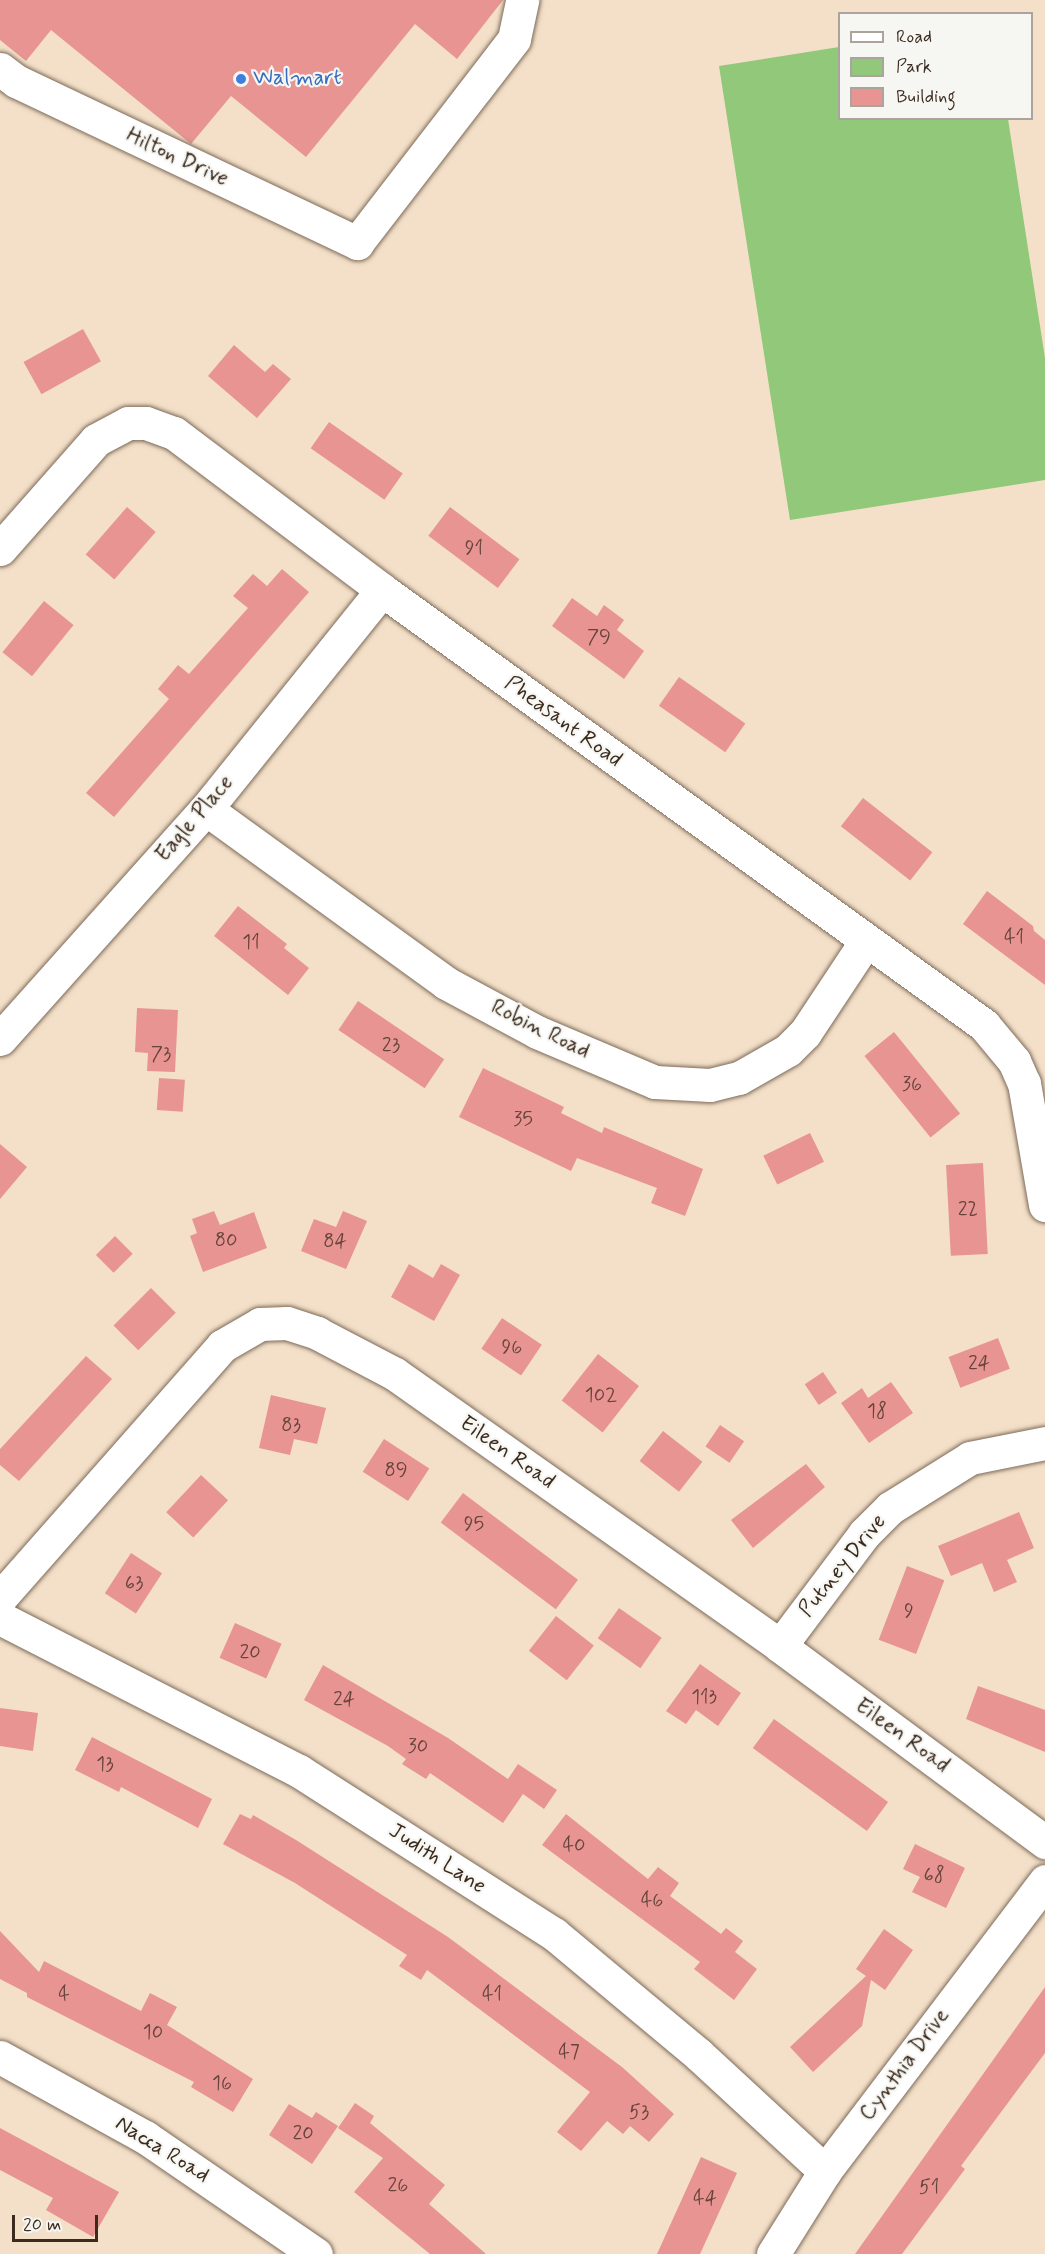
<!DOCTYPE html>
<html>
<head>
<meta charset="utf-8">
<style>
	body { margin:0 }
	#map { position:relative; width:1045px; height:2254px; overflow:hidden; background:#f4e0c8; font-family:Mynerve,sans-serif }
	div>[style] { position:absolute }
	.green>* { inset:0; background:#91c87a }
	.building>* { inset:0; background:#e79492; transform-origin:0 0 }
	.roads { filter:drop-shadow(0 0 2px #7c6a5a) drop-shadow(0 0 2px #7c6a5a) }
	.minor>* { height:33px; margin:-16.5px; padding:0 16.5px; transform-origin:16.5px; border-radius:16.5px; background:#fff }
	.dots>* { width:16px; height:16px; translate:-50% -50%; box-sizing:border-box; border:3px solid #f6f6f2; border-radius:50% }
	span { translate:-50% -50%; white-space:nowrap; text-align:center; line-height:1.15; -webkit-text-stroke:4.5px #f6f6f2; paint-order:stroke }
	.number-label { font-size:20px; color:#66443b }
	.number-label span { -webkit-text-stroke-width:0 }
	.shop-label { font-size:22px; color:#366cbe }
	.left { translate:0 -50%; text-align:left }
	.street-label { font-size:22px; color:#3b2a1e }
	.legend { position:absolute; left:838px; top:12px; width:195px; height:108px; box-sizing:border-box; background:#f6f6f2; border:2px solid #aba49d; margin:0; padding:8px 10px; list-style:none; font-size:18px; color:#3b2a1e }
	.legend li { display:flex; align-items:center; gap:12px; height:30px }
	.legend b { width:30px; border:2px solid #aba49d }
	.scale { position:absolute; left:12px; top:2215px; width:86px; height:27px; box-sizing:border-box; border:3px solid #3b2a1e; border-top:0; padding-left:8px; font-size:18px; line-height:21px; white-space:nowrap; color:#3b2a1e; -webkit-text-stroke:4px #f6f6f2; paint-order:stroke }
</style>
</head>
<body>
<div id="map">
	<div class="green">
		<i style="clip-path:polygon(839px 47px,840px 118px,1008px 119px,1045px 358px,1045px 480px,790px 520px,719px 66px)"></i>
	</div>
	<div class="building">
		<i style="clip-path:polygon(0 0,503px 0,457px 59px,415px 24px,306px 157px,231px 96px,191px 144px,51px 30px,26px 61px,0 40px)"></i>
		<i style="left:83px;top:329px;width:37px;height:68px;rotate:61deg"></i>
		<i style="clip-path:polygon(234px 345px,265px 372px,273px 364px,291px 379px,257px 418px,208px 376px)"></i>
		<i style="left:329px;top:422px;width:90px;height:32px;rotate:35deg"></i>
		<i style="left:127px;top:507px;width:38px;height:63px;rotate:41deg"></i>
		<i style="left:450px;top:507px;width:87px;height:36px;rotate:37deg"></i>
		<i style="clip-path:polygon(282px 569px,309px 592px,114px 817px,86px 793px,169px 699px,158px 689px,178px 665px,189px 674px,248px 608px,233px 596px,253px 574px,267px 586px)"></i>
		<i style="clip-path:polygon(572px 598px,597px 616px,604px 605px,624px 620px,617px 630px,644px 651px,624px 679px,552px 626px)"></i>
		<i style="left:44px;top:601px;width:38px;height:66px;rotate:39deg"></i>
		<i style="left:679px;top:677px;width:81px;height:35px;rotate:35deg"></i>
		<i style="left:863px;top:798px;width:88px;height:36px;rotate:38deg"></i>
		<i style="clip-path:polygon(987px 891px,1033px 926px,1034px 931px,1045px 940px,1045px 985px,963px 924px)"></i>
		<i style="clip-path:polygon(238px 906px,287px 944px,284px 948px,309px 968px,288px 995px,214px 936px)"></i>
		<i style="left:358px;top:1001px;width:104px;height:35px;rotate:34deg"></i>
		<i style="clip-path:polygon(137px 1008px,178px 1010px,175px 1072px,147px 1071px,148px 1053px,135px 1052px)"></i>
		<i style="left:894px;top:1032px;width:105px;height:38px;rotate:51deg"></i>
		<i style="clip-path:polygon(483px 1068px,564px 1107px,561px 1113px,602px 1133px,604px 1127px,703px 1169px,685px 1216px,651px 1203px,657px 1188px,577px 1158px,571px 1171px,459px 1117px)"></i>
		<i style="left:159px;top:1078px;width:26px;height:32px;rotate:4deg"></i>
		<i style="left:810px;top:1133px;width:32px;height:52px;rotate:64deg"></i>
		<i style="clip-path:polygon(0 1144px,27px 1167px,0 1199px)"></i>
		<i style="left:983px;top:1163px;width:91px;height:37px;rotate:87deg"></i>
		<i style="clip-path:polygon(214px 1211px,220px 1225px,254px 1212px,267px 1248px,203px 1272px,190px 1236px,197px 1233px,192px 1219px)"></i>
		<i style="clip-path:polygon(343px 1211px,367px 1221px,346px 1269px,301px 1251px,314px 1219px,336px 1227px)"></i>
		<i style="left:115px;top:1236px;width:25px;height:27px;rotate:45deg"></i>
		<i style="clip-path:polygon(409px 1264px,433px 1278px,441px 1264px,460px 1275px,434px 1321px,391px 1297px)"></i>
		<i style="left:151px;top:1288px;width:35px;height:53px;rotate:45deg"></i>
		<i style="left:502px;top:1318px;width:48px;height:37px;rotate:34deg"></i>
		<i style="left:998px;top:1338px;width:33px;height:53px;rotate:69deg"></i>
		<i style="left:598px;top:1354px;width:52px;height:59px;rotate:38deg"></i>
		<i style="clip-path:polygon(86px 1356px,112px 1379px,19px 1481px,0 1465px,0 1449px)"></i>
		<i style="left:823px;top:1372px;width:25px;height:22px;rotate:56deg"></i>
		<i style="clip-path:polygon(891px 1382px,913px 1413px,869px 1443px,841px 1403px,862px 1388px,868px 1398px)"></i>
		<i style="clip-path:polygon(271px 1395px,326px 1408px,317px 1444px,294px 1439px,290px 1455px,259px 1448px)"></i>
		<i style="left:720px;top:1425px;width:29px;height:26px;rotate:34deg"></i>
		<i style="left:663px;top:1431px;width:50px;height:38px;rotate:38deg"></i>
		<i style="left:384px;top:1439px;width:54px;height:39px;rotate:33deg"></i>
		<i style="clip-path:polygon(806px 1464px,825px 1487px,753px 1548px,731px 1520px)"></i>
		<i style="left:201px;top:1475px;width:37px;height:51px;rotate:43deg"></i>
		<i style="left:463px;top:1493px;width:144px;height:37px;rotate:37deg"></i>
		<i style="clip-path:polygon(1019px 1512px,1034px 1548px,1007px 1560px,1017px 1582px,994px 1592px,982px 1563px,951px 1576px,938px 1546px)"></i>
		<i style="left:131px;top:1553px;width:37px;height:48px;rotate:33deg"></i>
		<i style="left:907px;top:1566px;width:40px;height:79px;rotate:21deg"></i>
		<i style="left:619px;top:1608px;width:52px;height:37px;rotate:35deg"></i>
		<i style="left:556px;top:1616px;width:48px;height:44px;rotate:38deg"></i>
		<i style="left:235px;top:1623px;width:51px;height:38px;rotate:24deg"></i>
		<i style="clip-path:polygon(700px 1664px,741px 1693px,718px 1726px,696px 1710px,686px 1724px,666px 1711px)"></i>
		<i style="clip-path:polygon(323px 1665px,448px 1738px,508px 1779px,518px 1764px,557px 1790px,544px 1809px,523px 1794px,503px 1823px,430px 1773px,426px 1779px,402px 1764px,406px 1759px,388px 1746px,304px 1700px)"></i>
		<i style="clip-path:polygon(978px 1686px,1045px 1710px,1045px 1752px,966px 1719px)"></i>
		<i style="clip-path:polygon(0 1708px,38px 1713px,33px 1751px,0 1746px)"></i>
		<i style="left:774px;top:1719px;width:141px;height:36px;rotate:36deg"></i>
		<i style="clip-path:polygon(92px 1737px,212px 1799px,198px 1828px,121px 1787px,119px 1792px,75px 1770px)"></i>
		<i style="clip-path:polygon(240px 1814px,251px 1819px,253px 1815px,296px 1840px,448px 1937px,622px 2067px,674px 2114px,649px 2142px,630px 2126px,623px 2134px,607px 2121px,581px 2151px,557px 2132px,590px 2092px,427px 1970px,421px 1980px,399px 1966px,407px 1955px,295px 1883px,223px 1844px)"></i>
		<i style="clip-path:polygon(566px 1814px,648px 1879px,658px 1867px,679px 1883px,670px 1896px,721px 1934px,726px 1928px,743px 1941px,735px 1952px,757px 1969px,734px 2000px,694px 1969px,700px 1962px,542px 1845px)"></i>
		<i style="clip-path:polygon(915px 1844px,965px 1868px,946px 1908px,912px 1892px,920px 1877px,903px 1869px)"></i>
		<i style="clip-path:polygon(884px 1929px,913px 1950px,885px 1990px,871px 1980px,862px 2026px,813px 2072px,790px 2047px,866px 1976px,856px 1969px)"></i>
		<i style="clip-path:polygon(0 1931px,39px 1972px,44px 1961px,141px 2011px,150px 1993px,177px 2007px,167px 2025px,253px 2079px,233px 2112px,191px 2087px,194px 2082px,27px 1997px,27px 1993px,0 1979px)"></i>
		<i style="clip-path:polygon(1045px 1987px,1045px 2053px,961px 2166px,965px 2169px,902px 2254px,855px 2254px)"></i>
		<i style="clip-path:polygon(355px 2103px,374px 2116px,370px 2123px,445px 2185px,429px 2204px,486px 2254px,430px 2254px,354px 2192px,383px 2158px,338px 2128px)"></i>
		<i style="clip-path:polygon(289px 2104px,312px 2118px,316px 2112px,338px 2126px,312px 2164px,269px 2135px)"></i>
		<i style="clip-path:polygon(0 2128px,119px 2192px,93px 2237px,46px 2210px,53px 2198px,0 2170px)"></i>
		<i style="clip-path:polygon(701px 2157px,737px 2173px,700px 2254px,657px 2254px)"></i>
	</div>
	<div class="roads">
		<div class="minor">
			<i style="left:0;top:69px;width:20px;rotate:37deg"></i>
			<i style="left:16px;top:81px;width:378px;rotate:25.4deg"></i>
			<i style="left:357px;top:243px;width:257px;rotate:-52.4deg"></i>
			<i style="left:514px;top:39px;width:40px;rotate:-78deg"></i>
			<i style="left:0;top:549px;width:145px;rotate:-48.6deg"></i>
			<i style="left:96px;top:440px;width:36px;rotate:-28deg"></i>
			<i style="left:128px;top:423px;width:18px"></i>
			<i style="left:146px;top:423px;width:30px;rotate:20deg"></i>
			<i style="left:174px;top:433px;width:261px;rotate:37deg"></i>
			<i style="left:382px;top:590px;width:743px;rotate:35.85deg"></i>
			<i style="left:984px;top:1025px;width:47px;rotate:50.2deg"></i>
			<i style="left:1014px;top:1061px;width:24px;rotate:66deg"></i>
			<i style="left:1024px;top:1083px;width:124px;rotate:80.2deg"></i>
			<i style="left:206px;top:809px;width:296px;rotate:35.9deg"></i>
			<i style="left:446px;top:983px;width:103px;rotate:28.3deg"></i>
			<i style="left:537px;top:1032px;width:128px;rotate:23deg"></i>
			<i style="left:655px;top:1082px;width:55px;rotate:3.1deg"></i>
			<i style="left:710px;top:1085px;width:30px;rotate:-14deg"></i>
			<i style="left:739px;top:1078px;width:56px;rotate:-29.7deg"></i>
			<i style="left:788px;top:1050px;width:24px;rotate:-45deg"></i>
			<i style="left:805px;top:1033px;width:110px;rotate:-56.5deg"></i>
			<i style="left:0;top:1039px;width:309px;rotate:-48.2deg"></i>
			<i style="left:206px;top:809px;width:281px;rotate:-51.2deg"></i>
			<i style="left:0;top:1598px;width:336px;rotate:-48.6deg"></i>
			<i style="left:222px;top:1346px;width:44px;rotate:-30.1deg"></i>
			<i style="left:260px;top:1324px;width:27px;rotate:-2deg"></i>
			<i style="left:287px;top:1323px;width:32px;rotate:18deg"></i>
			<i style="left:317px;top:1333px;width:88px;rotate:27.7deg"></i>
			<i style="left:395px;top:1374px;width:471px;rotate:35.2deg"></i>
			<i style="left:780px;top:1646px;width:330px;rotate:36.5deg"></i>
			<i style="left:0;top:1618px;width:336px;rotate:27.1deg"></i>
			<i style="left:299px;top:1771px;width:303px;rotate:32.6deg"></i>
			<i style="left:554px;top:1934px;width:187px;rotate:39.8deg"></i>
			<i style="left:698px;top:2054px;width:173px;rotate:42.7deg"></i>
			<i style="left:780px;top:1646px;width:140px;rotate:-53.1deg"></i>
			<i style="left:864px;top:1534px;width:37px;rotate:-45deg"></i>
			<i style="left:890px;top:1508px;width:94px;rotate:-32deg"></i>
			<i style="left:970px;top:1458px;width:76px;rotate:-11.3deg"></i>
			<i style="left:0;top:2057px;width:166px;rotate:28.9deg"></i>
			<i style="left:145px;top:2137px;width:207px;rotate:34.4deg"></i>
			<i style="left:773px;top:2254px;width:98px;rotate:-57.9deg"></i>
			<i style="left:825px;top:2171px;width:364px;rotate:-52.8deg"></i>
		</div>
	</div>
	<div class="dots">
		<i style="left:241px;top:79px;background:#3f7fe0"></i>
	</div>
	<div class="number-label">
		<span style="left:474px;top:548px">91</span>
		<span style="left:599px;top:637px">79</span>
		<span style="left:1014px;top:937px">41</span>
		<span style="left:251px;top:942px">11</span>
		<span style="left:391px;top:1045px">23</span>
		<span style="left:161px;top:1054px">73</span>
		<span style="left:912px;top:1084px">36</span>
		<span style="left:523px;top:1119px">35</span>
		<span style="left:968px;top:1209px">22</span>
		<span style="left:226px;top:1240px">80</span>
		<span style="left:335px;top:1241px">84</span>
		<span style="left:512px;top:1347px">96</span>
		<span style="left:979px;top:1363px">24</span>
		<span style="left:601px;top:1395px">102</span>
		<span style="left:877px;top:1411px">18</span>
		<span style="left:291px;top:1425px">83</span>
		<span style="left:396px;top:1470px">89</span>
		<span style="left:474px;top:1524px">95</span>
		<span style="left:134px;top:1583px">63</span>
		<span style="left:909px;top:1611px">9</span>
		<span style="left:250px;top:1652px">20</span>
		<span style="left:704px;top:1697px">113</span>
		<span style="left:344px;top:1699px">24</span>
		<span style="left:418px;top:1746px">30</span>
		<span style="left:105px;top:1764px">13</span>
		<span style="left:574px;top:1845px">40</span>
		<span style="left:934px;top:1875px">68</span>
		<span style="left:652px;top:1900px">46</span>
		<span style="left:64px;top:1994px">4</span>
		<span style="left:492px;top:1994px">41</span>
		<span style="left:153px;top:2032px">10</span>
		<span style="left:569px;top:2052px">47</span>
		<span style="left:222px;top:2083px">16</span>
		<span style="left:639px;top:2112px">53</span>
		<span style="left:303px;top:2133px">20</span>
		<span style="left:398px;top:2185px">26</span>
		<span style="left:929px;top:2187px">51</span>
		<span style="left:705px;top:2198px">44</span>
	</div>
	<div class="shop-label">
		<span class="left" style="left:253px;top:79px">Walmart</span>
	</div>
	<div class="street-label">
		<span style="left:177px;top:158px;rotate:25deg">Hilton Drive</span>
		<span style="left:563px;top:722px;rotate:36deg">Pheasant Road</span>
		<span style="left:195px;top:819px;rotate:-49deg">Eagle Place</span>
		<span style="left:540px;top:1030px;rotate:26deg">Robin Road</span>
		<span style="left:507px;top:1453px;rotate:35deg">Eileen Road</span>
		<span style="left:843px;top:1566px;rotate:-51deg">Putney Drive</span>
		<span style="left:902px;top:1736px;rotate:36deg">Eileen Road</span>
		<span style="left:437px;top:1859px;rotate:33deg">Judith Lane</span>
		<span style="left:905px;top:2065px;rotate:-53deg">Cynthia Drive</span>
		<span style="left:162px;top:2150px;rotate:32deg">Nacca Road</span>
	</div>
	<ul class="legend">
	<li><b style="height:8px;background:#fff"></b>Road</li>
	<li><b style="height:16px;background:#91c87a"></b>Park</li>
	<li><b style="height:16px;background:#e79492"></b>Building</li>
	</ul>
	<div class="scale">20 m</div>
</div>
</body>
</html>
